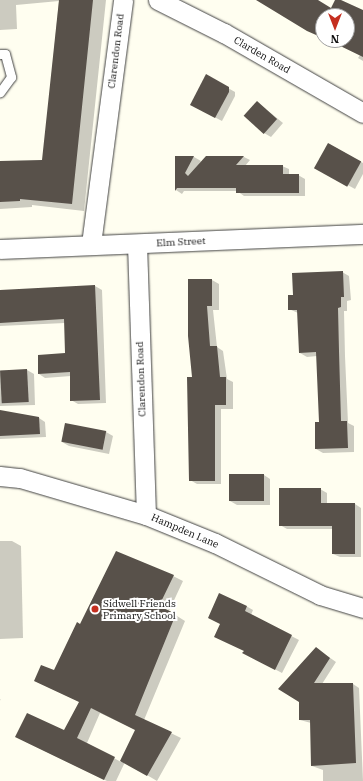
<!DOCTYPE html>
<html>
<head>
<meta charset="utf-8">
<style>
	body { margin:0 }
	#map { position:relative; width:363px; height:781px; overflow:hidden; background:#fffef0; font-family:"IBM Plex Serif",serif }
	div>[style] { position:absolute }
	.shadow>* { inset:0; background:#0003; transform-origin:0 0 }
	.building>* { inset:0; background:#58514a; transform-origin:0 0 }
	.roads { filter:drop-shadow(0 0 1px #414141) drop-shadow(0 0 1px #414141) }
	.service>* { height:9px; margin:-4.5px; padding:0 4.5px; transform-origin:4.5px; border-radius:4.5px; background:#fff }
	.minor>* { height:19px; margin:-9.5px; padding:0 9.5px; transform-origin:9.5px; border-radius:9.5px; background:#fff }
	.dots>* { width:11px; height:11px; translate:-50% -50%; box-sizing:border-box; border:2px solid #fff; border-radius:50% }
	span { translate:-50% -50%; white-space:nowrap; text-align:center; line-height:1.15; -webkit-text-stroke:4px #fff; paint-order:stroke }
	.street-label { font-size:10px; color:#0e0e0e }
	.poi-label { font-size:10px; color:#0e0e0e }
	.left { translate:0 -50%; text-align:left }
	.north { position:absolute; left:315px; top:8px; width:40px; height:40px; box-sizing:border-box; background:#fff; border:1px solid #9f9f9f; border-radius:50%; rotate:180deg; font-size:11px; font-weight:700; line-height:16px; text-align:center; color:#0e0e0e }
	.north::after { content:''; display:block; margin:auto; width:14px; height:18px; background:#c52f20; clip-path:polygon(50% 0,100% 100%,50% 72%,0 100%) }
</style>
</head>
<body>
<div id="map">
	<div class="shadow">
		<i style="clip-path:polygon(0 0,106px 0,84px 211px,32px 205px,32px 207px,0 209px,0 162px,43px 161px,59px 1px,16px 5px,17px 29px,0 30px)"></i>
		<i style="clip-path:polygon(363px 11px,363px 61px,358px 58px,360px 55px,329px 40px,347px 40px,347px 16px,338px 16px)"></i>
		<i style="clip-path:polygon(207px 76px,235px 92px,235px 96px,222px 121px,191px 105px)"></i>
		<i style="clip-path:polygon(257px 102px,283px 123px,271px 137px,264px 133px)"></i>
		<i style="clip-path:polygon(329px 144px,363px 163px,363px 174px,355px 189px,316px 168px)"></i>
		<i style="clip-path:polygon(176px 157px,194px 157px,201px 161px,198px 165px,207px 157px,244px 157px,250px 160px,245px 166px,282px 166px,289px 169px,289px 175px,298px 175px,305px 179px,305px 196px,244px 196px,237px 191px,184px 191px,182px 194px,176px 190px)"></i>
		<i style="clip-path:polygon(342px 272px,349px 276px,351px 300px,347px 301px,347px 311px,344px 311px,345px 356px,348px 423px,354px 426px,354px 452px,323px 453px,316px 449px,320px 423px,317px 356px,307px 357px,300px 353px,298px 313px,289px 309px,294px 296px)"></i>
		<i style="clip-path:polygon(189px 280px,212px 280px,219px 284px,219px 310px,213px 310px,217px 347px,223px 351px,227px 379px,233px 382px,233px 409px,221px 409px,221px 484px,197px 484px,190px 480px,193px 378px)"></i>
		<i style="clip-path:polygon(95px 286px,102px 290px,106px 403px,78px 404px,71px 400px,71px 376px,45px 378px,39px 374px,66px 354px,65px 323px,0 326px,0 291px)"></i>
		<i style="clip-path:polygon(27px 370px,34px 374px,35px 405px,0 406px,0 411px,39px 418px,45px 422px,46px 437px,0 439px,0 371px)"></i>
		<i style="clip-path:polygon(65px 424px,106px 432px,113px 436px,109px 454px,69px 446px,62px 442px)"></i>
		<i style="clip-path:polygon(264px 475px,270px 479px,270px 505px,237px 505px,230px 501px)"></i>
		<i style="clip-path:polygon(320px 489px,327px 493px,327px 504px,355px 504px,361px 508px,361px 557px,340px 557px,333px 554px,333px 529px,287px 529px,280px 525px)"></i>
		<i style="clip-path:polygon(0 541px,12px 541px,21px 546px,23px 638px,0 639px)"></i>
		<i style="clip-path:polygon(evenodd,173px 576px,183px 581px,169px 611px,185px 621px,144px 720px,181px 738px,157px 781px,125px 762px,116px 781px,107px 781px,26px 742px,65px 732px,80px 702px,35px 681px,55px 671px,81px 625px,173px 576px,100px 713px,136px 730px,121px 762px,87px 743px,100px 713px)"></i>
		<i style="clip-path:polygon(246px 606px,253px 610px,251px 615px,299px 640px,282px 673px,250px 656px,221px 624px,209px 618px)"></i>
		<i style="clip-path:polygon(316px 648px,336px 662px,322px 684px,353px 684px,359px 688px,363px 781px,323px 781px,323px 770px,312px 766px,311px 723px,300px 720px)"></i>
		<i style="left:0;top:699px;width:1px;height:31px;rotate:45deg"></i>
	</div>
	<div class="building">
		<i style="clip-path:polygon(59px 0,93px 0,72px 204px,20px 199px,20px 201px,0 202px,0 161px,42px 160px)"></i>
		<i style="clip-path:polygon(256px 0,318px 0,331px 8px,335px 0,341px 0,363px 10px,363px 57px,328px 40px,347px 40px,347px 16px,323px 16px,323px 38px,307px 31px)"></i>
		<i style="clip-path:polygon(206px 74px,229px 87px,229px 92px,215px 118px,190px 105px)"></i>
		<i style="left:257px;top:101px;width:27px;height:20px;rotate:42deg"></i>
		<i style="left:328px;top:143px;width:38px;height:29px;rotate:29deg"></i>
		<i style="clip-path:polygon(175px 156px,194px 156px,185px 173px,188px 176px,206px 156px,244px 156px,236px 165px,283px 165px,283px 174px,299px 174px,299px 193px,236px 193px,236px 188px,177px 188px,175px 191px)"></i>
		<i style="clip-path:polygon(343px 271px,344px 297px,341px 297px,341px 307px,338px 308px,339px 351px,341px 421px,347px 421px,348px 448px,315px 449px,315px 422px,319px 422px,316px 352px,299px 353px,297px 310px,288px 310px,288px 295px,293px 295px,292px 273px)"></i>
		<i style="clip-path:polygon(188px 279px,212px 279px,212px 306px,207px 306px,210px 346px,217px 346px,220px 377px,226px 377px,226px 405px,215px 405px,215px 481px,189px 481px,187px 377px,192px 377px,188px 336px)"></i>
		<i style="clip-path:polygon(95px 285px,100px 400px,70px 401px,70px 372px,38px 374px,38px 355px,65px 353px,64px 319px,0 323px,0 290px)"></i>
		<i style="left:27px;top:369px;width:33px;height:27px;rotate:87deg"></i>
		<i style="clip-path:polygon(0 410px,39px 417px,40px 434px,0 436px)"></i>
		<i style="left:65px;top:423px;width:42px;height:19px;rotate:11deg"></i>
		<i style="left:229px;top:474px;width:35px;height:27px"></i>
		<i style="clip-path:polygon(279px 488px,321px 488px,321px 503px,355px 503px,355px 554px,332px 554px,332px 526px,279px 526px)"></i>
		<i style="clip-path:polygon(116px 551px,174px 575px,159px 606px,176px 614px,135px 715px,172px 732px,147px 776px,120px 761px,135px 730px,91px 708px,77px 738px,115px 757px,104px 780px,15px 737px,27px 713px,64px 730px,79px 702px,34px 681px,41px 665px,54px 670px,77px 622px,80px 624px)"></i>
		<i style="clip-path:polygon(219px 593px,247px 606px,245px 611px,292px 635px,275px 670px,242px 653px,244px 651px,214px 637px,220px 624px,208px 618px)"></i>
		<i style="clip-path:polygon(316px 647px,330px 658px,314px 683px,353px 683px,356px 763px,311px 766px,310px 720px,299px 720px,299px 702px,278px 689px)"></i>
	</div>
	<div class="roads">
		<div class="service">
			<i style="left:0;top:54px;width:5px"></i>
			<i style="left:5px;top:54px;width:24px;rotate:75deg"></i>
			<i style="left:11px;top:77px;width:19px;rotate:126deg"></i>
		</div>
		<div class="minor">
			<i style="left:158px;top:0;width:74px;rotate:26.6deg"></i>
			<i style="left:224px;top:33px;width:160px;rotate:29.9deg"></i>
			<i style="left:91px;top:244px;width:246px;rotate:-82.5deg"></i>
			<i style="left:137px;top:244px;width:271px;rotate:88.1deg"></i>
			<i style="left:0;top:249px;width:363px;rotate:-2.4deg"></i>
			<i style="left:0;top:476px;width:20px;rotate:6deg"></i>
			<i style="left:20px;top:478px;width:131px;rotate:16.4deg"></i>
			<i style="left:146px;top:515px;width:74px;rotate:22.1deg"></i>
			<i style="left:215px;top:543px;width:117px;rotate:26.3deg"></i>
			<i style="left:320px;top:595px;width:45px;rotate:16.8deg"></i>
		</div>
	</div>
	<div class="dots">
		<i style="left:95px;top:609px;background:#c52f20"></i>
	</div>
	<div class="street-label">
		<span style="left:116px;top:51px;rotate:-83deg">Clarendon Road</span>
		<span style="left:262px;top:55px;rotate:30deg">Clarden Road</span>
		<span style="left:181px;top:242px;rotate:-3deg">Elm Street</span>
		<span style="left:141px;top:379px;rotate:-92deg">Clarendon Road</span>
		<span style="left:185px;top:531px;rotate:23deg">Hampden Lane</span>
	</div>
	<div class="poi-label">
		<span class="left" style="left:103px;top:609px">Sidwell Friends<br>Primary School</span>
	</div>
	<div class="north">N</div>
</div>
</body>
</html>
